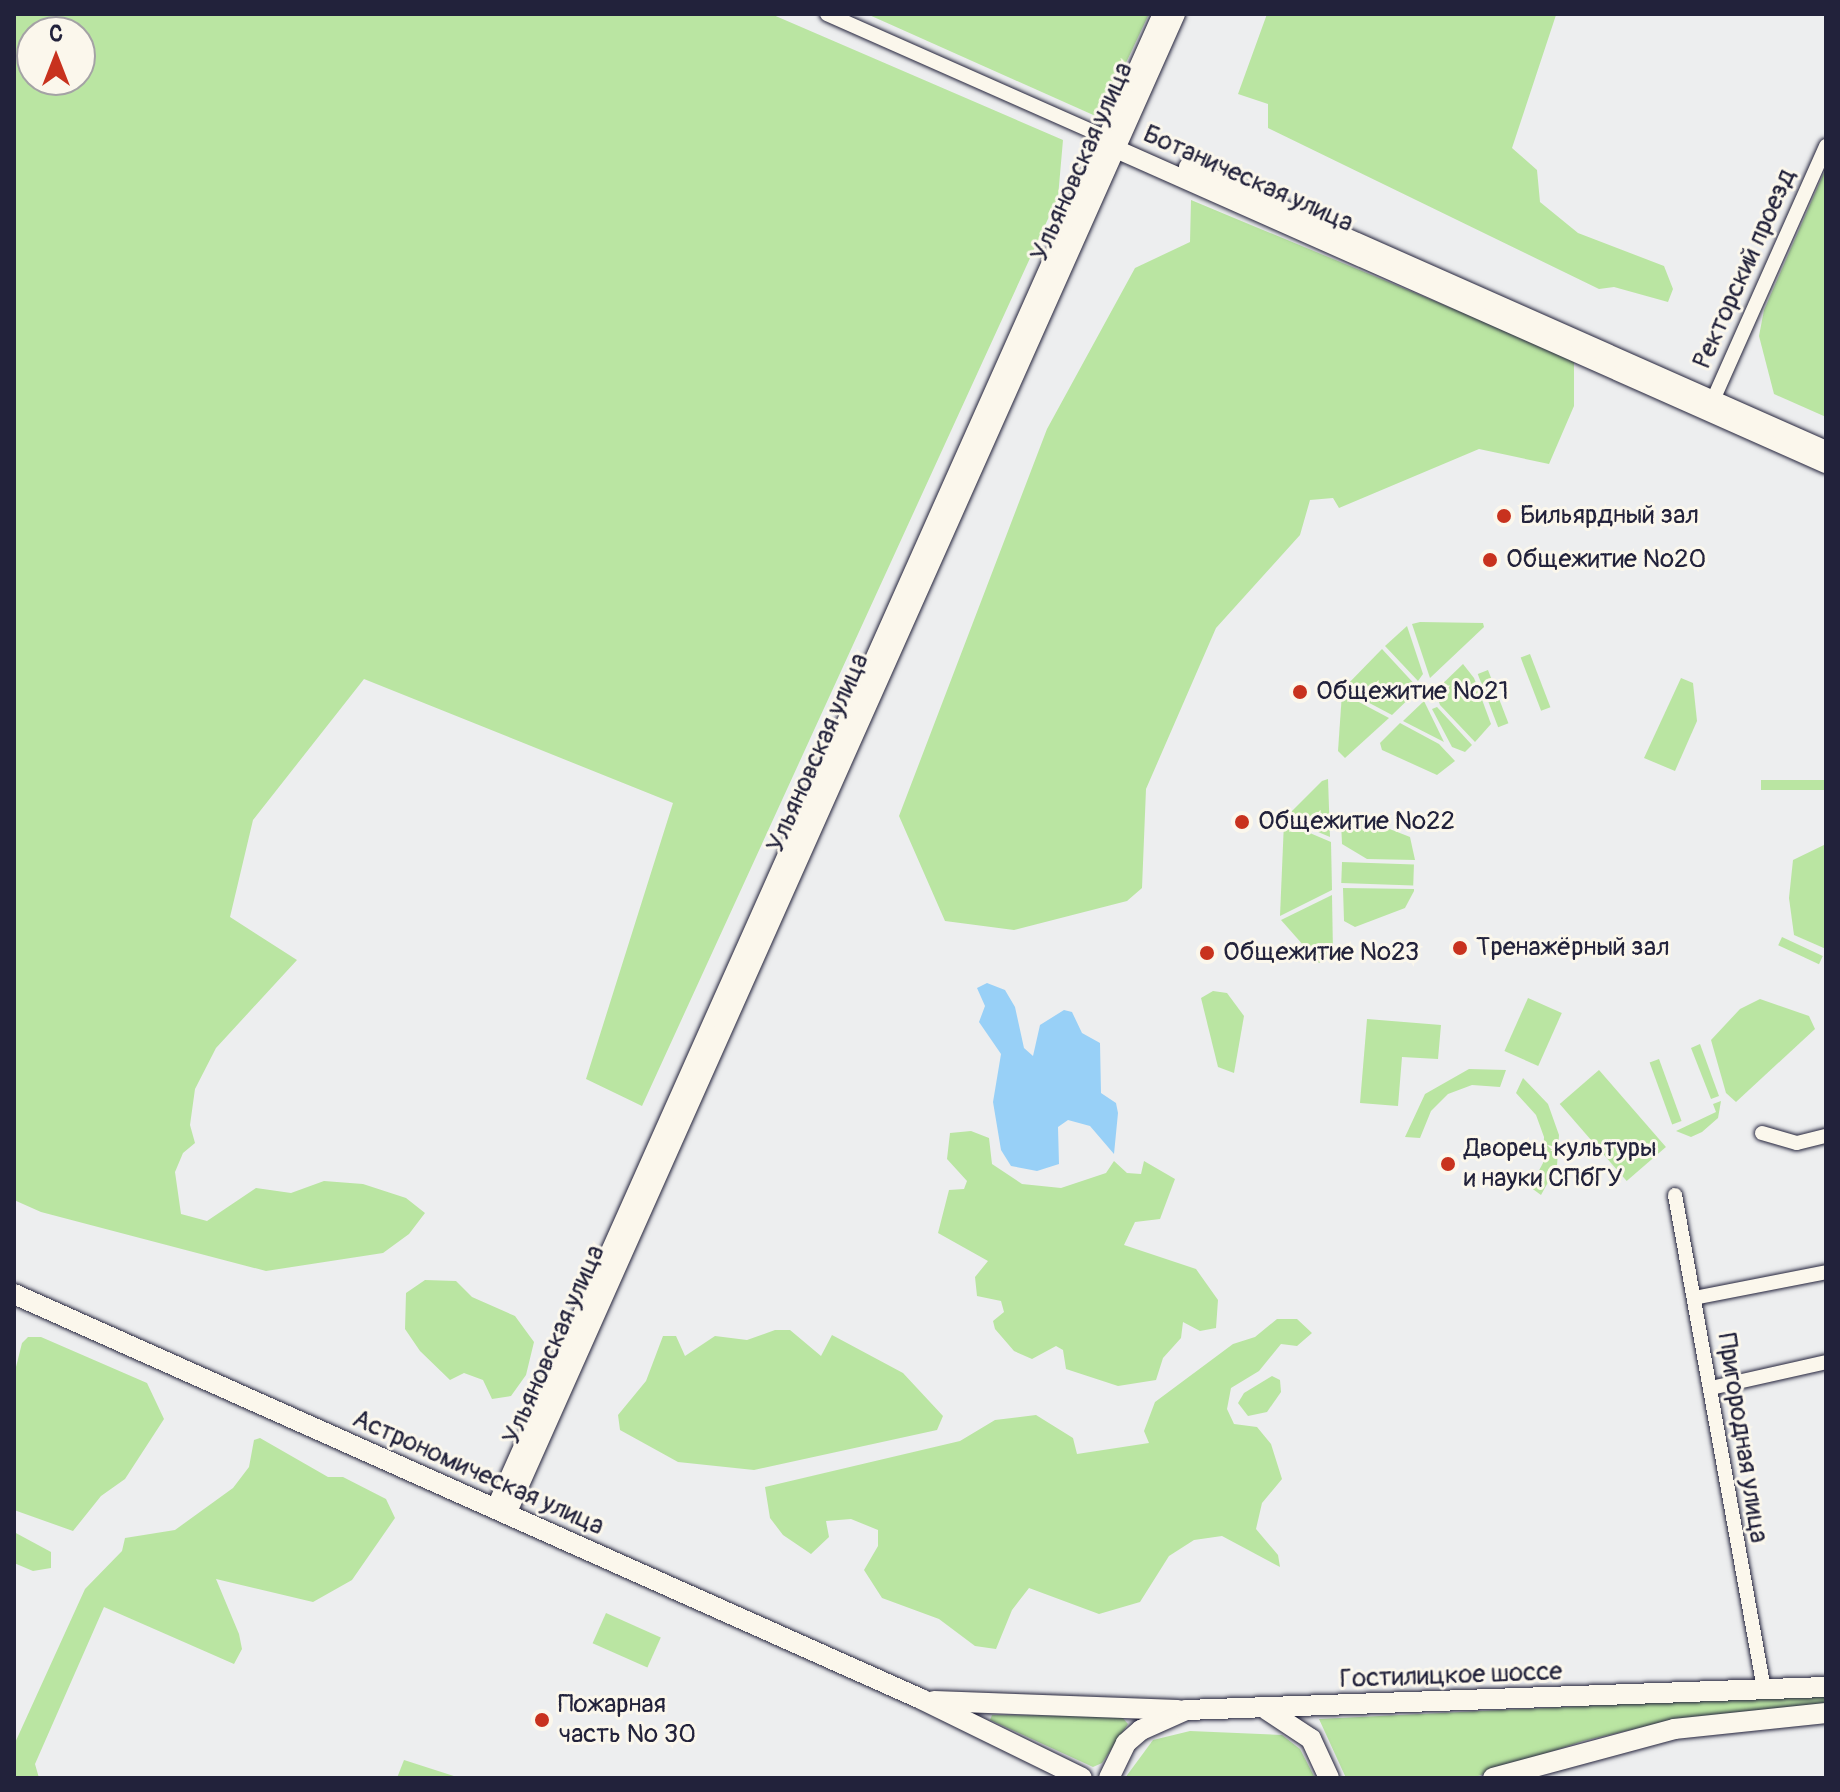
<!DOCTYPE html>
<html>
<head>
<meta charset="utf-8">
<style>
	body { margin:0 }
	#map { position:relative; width:1840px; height:1792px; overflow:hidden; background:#edeeef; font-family:Pangolin,sans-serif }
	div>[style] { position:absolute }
	.green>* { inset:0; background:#bae5a2; transform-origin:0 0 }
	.water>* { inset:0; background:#98d0f7 }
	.roads { filter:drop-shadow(0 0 2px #22223b) drop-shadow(0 0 2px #22223b) }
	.minor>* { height:14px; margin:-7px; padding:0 7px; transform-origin:7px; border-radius:7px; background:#fbf7ec }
	.tertiary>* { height:18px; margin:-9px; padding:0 9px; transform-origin:9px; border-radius:9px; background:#fbf7ec }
	.secondary>* { height:20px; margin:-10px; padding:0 10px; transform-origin:10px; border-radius:10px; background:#fbf7ec }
	.dots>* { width:22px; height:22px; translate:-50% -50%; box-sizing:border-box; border:4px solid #fbf7ec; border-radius:50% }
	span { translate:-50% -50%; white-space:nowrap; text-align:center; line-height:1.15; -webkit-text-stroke:6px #fbf7ec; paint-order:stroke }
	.street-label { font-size:26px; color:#22223b }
	.poi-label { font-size:26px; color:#22223b }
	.left { translate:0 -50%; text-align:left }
	.frame { position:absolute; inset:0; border:16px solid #22223b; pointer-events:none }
	.north { position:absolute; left:16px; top:16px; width:80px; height:80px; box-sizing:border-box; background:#fbf7ec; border:2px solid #a4a2a5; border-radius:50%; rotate:0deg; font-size:22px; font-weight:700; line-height:32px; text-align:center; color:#22223b }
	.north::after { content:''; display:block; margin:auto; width:28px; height:36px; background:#c8321e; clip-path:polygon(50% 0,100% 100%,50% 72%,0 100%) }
</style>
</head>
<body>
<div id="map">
	<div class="green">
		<i style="clip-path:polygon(evenodd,14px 14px,771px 14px,1063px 140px,1058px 197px,642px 1106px,586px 1079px,673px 803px,364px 679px,253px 820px,230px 917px,297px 960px,216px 1048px,195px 1089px,190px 1125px,195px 1143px,183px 1153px,175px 1172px,181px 1214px,207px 1221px,256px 1188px,291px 1193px,324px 1181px,363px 1184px,406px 1198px,425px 1213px,409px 1234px,383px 1253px,266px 1271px,41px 1212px,14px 1200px,14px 14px,32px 32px,80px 32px,80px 80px,32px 80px,32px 32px)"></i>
		<i style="clip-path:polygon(867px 14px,1149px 14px,1100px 118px)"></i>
		<i style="clip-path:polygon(1267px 14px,1556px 15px,1512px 148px,1537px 170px,1540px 202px,1578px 233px,1664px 266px,1673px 289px,1668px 302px,1614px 287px,1599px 289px,1268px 128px,1268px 104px,1238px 94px)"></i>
		<i style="clip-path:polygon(1826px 168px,1826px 417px,1774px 394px,1759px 336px,1764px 310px)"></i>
		<i style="clip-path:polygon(1191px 200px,1574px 359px,1574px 406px,1549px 464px,1479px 449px,1339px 508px,1333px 498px,1310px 500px,1300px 535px,1216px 628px,1146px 789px,1142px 888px,1127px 901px,1014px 930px,945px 921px,899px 816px,1047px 429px,1135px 268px,1190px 242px)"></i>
		<i style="clip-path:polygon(1420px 622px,1483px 623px,1484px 627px,1430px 678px,1412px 624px)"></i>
		<i style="clip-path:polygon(1407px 626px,1423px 674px,1418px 681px,1385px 646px)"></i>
		<i style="clip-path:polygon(1382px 649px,1419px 689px,1392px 715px,1343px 689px)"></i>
		<i style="left:1530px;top:654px;width:57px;height:10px;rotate:69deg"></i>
		<i style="clip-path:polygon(1463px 664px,1474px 678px,1491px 724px,1475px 742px,1440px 705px,1435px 691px)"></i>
		<i style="left:1488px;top:670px;width:57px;height:11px;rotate:69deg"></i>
		<i style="clip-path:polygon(1681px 678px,1693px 683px,1697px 721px,1675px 771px,1644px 758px)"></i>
		<i style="clip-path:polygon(1342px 693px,1389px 718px,1345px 758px,1338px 751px)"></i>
		<i style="clip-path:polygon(1424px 701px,1444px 742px,1403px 721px)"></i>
		<i style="clip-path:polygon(1437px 707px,1472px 745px,1465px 752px,1452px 747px,1432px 709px)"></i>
		<i style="clip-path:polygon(1400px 723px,1439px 744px,1455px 761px,1437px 775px,1382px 750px,1380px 743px)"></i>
		<i style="clip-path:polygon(1328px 779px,1330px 837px,1285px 818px,1322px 781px)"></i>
		<i style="left:1826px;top:780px;width:10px;height:65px;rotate:90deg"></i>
		<i style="clip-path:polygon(1354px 815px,1410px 837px,1415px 860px,1367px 859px,1342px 844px,1341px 821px)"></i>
		<i style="clip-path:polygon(1284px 822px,1331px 842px,1332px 890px,1280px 916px)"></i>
		<i style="clip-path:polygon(1826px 844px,1826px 949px,1794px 935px,1789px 898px,1793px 860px)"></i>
		<i style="left:1342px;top:862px;width:72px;height:21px;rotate:2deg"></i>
		<i style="clip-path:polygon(1343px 888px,1414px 889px,1414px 891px,1405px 908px,1355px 927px,1344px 921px)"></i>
		<i style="clip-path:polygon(1332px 895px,1333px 954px,1319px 963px,1281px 920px)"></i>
		<i style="left:1782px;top:937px;width:45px;height:9px;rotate:25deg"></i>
		<i style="clip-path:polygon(1213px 991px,1227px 993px,1244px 1016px,1234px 1073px,1218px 1067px,1201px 998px)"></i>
		<i style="left:1528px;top:998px;width:37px;height:58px;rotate:24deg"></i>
		<i style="clip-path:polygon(1760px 999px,1809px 1016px,1815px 1029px,1736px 1102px,1726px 1093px,1711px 1040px,1740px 1009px)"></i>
		<i style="clip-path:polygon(1367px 1019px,1441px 1025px,1438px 1059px,1402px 1057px,1398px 1106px,1360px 1103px)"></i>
		<i style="clip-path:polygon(1700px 1044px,1719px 1096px,1711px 1099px,1691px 1048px)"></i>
		<i style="left:1659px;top:1059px;width:66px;height:10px;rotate:70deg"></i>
		<i style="clip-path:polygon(1469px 1069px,1506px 1070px,1500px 1087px,1472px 1085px,1448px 1094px,1431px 1111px,1420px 1138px,1405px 1137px,1425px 1094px)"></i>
		<i style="left:1599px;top:1070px;width:102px;height:52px;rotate:49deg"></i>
		<i style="clip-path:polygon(1523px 1078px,1548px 1104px,1559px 1135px,1557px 1166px,1541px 1195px,1530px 1187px,1543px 1163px,1544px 1137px,1536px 1115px,1516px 1093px)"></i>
		<i style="clip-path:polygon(1721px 1101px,1718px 1118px,1702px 1132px,1691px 1137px,1676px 1131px,1716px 1112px,1713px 1104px)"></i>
		<i style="clip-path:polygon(971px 1131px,989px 1138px,992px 1164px,1022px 1184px,1061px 1188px,1106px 1173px,1114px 1161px,1127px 1173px,1141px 1174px,1144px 1161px,1175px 1179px,1160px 1219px,1135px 1222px,1124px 1245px,1196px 1269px,1218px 1300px,1216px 1328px,1200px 1331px,1183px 1322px,1181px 1338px,1163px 1358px,1156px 1380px,1118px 1386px,1066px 1369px,1063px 1350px,1056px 1346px,1032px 1359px,1014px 1351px,995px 1329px,993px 1321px,1004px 1312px,1001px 1301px,977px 1296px,975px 1277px,988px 1261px,938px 1233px,949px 1190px,964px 1189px,967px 1181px,947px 1159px,950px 1133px)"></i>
		<i style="clip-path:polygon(425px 1280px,456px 1281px,472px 1297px,515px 1316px,534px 1342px,526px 1375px,511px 1396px,492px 1399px,483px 1380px,464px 1373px,450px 1380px,420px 1351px,405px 1329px,406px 1293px)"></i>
		<i style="clip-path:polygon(1277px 1319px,1297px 1319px,1312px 1333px,1297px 1346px,1281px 1344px,1259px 1371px,1231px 1388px,1227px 1409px,1234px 1424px,1257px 1427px,1271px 1444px,1282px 1479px,1262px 1503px,1256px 1529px,1278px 1555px,1280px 1567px,1222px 1536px,1194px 1540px,1169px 1556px,1140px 1602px,1099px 1614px,1029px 1588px,1012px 1610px,996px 1649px,975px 1646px,939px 1619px,882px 1598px,864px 1570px,878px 1546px,878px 1530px,851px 1519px,826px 1521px,829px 1537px,811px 1554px,783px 1535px,770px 1518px,765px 1487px,960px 1441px,995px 1420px,1036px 1415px,1073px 1438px,1077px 1454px,1149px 1443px,1144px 1431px,1155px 1402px,1233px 1344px,1255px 1337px)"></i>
		<i style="clip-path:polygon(775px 1330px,790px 1330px,821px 1356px,832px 1335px,903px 1373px,943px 1416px,937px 1430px,754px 1470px,678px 1462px,620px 1430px,618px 1415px,646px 1381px,663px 1336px,676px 1336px,685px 1356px,715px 1336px,747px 1340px)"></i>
		<i style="clip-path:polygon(28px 1337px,41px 1337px,147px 1383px,164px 1419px,125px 1479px,101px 1496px,73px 1531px,14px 1510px,14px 1375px,22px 1343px)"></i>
		<i style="clip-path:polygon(1272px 1376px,1280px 1380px,1281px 1392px,1267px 1412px,1248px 1416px,1238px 1403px,1244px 1393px)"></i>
		<i style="clip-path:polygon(260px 1438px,328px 1477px,343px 1477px,386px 1499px,395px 1518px,352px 1580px,313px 1602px,216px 1579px,239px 1634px,242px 1649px,234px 1664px,104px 1607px,35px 1764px,39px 1778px,14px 1778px,14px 1745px,85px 1589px,122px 1551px,125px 1538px,175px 1530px,233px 1488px,249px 1467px,254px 1440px)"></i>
		<i style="clip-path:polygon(14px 1532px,51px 1552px,51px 1568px,33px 1571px,14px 1563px)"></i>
		<i style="left:606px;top:1613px;width:60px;height:33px;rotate:24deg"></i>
		<i style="clip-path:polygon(1826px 1694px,1826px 1705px,1677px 1719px,1583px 1741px,1472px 1778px,1346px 1778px,1319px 1719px)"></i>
		<i style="clip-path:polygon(992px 1715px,1121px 1716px,1128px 1724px,1102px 1763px,1093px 1767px,990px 1720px)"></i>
		<i style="clip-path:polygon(1190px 1731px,1282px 1735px,1300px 1749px,1315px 1778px,1125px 1778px,1153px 1740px)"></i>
		<i style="clip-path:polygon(404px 1760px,460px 1778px,397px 1778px)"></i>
	</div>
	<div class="water">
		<i style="clip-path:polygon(987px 983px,1005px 990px,1015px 1007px,1024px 1048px,1033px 1056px,1040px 1025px,1064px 1010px,1072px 1012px,1082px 1033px,1100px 1043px,1101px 1093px,1116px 1103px,1118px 1113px,1114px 1154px,1090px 1126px,1068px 1120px,1058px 1127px,1059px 1164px,1037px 1171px,1011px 1166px,1001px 1150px,993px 1102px,1001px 1054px,979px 1022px,985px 1006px,977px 988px)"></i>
	</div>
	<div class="roads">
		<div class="minor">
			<i style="left:827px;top:14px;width:306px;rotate:23.9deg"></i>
			<i style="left:1709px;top:409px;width:288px;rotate:-66deg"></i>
			<i style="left:1762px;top:1133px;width:36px;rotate:16deg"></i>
			<i style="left:1797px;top:1143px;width:30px;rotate:-14deg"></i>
			<i style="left:1675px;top:1195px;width:502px;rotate:79.79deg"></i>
			<i style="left:1694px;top:1298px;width:135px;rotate:-11.1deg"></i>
			<i style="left:1711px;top:1388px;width:118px;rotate:-12.7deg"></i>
		</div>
		<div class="tertiary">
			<i style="left:1109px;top:140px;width:11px;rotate:52deg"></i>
			<i style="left:1116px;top:149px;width:777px;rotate:23.93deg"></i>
			<i style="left:1188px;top:167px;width:698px;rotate:23.92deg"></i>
			<i style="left:495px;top:1509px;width:1637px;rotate:-65.96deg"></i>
			<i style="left:507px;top:1514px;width:1642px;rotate:-65.96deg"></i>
		</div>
		<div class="secondary">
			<i style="left:14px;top:1294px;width:993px;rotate:24.06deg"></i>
			<i style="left:921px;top:1699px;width:179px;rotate:26.1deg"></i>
			<i style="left:934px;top:1701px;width:244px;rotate:2.1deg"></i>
			<i style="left:1267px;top:1710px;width:53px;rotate:33.4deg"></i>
			<i style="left:1311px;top:1739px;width:43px;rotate:65.2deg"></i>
			<i style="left:1109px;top:1778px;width:39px;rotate:-64deg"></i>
			<i style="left:1126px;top:1743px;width:20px;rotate:-41deg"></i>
			<i style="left:1141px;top:1730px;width:49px;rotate:-24deg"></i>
			<i style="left:1186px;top:1710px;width:640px;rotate:-2.06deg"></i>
			<i style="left:1493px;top:1778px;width:188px;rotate:-15.1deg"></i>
			<i style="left:1674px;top:1729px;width:153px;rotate:-6deg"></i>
		</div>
	</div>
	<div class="dots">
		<i style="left:1504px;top:516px;background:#c8321e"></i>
		<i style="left:1490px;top:560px;background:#c8321e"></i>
		<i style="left:1300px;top:692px;background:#c8321e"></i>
		<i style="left:1242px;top:822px;background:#c8321e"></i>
		<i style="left:1460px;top:948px;background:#c8321e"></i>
		<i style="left:1207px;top:953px;background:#c8321e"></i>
		<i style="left:1448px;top:1164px;background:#c8321e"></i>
		<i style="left:542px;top:1720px;background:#c8321e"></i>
	</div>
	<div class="street-label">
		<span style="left:1082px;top:162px;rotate:-66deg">Ульяновская улица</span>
		<span style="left:1248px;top:179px;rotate:24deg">Ботаническая улица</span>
		<span style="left:1745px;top:269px;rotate:-66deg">Ректорский проезд</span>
		<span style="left:818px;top:753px;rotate:-66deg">Ульяновская улица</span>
		<span style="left:554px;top:1345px;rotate:-66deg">Ульяновская улица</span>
		<span style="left:1742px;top:1438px;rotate:81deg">Пригородная улица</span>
		<span style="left:478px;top:1473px;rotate:24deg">Астрономическая улица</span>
		<span style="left:1451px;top:1676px;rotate:-2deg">Гостилицкое шоссе</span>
	</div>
	<div class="poi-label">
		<span class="left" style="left:1520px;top:516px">Бильярдный зал</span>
		<span class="left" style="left:1506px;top:560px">Общежитие №20</span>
		<span class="left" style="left:1316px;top:692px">Общежитие №21</span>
		<span class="left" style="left:1258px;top:822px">Общежитие №22</span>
		<span class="left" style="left:1476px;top:948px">Тренажёрный зал</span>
		<span class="left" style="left:1223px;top:953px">Общежитие №23</span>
		<span class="left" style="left:1464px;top:1164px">Дворец культуры<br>и науки СПбГУ</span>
		<span class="left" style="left:558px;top:1720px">Пожарная<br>часть № 30</span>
	</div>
	<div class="frame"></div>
	<div class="north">С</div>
</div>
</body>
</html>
